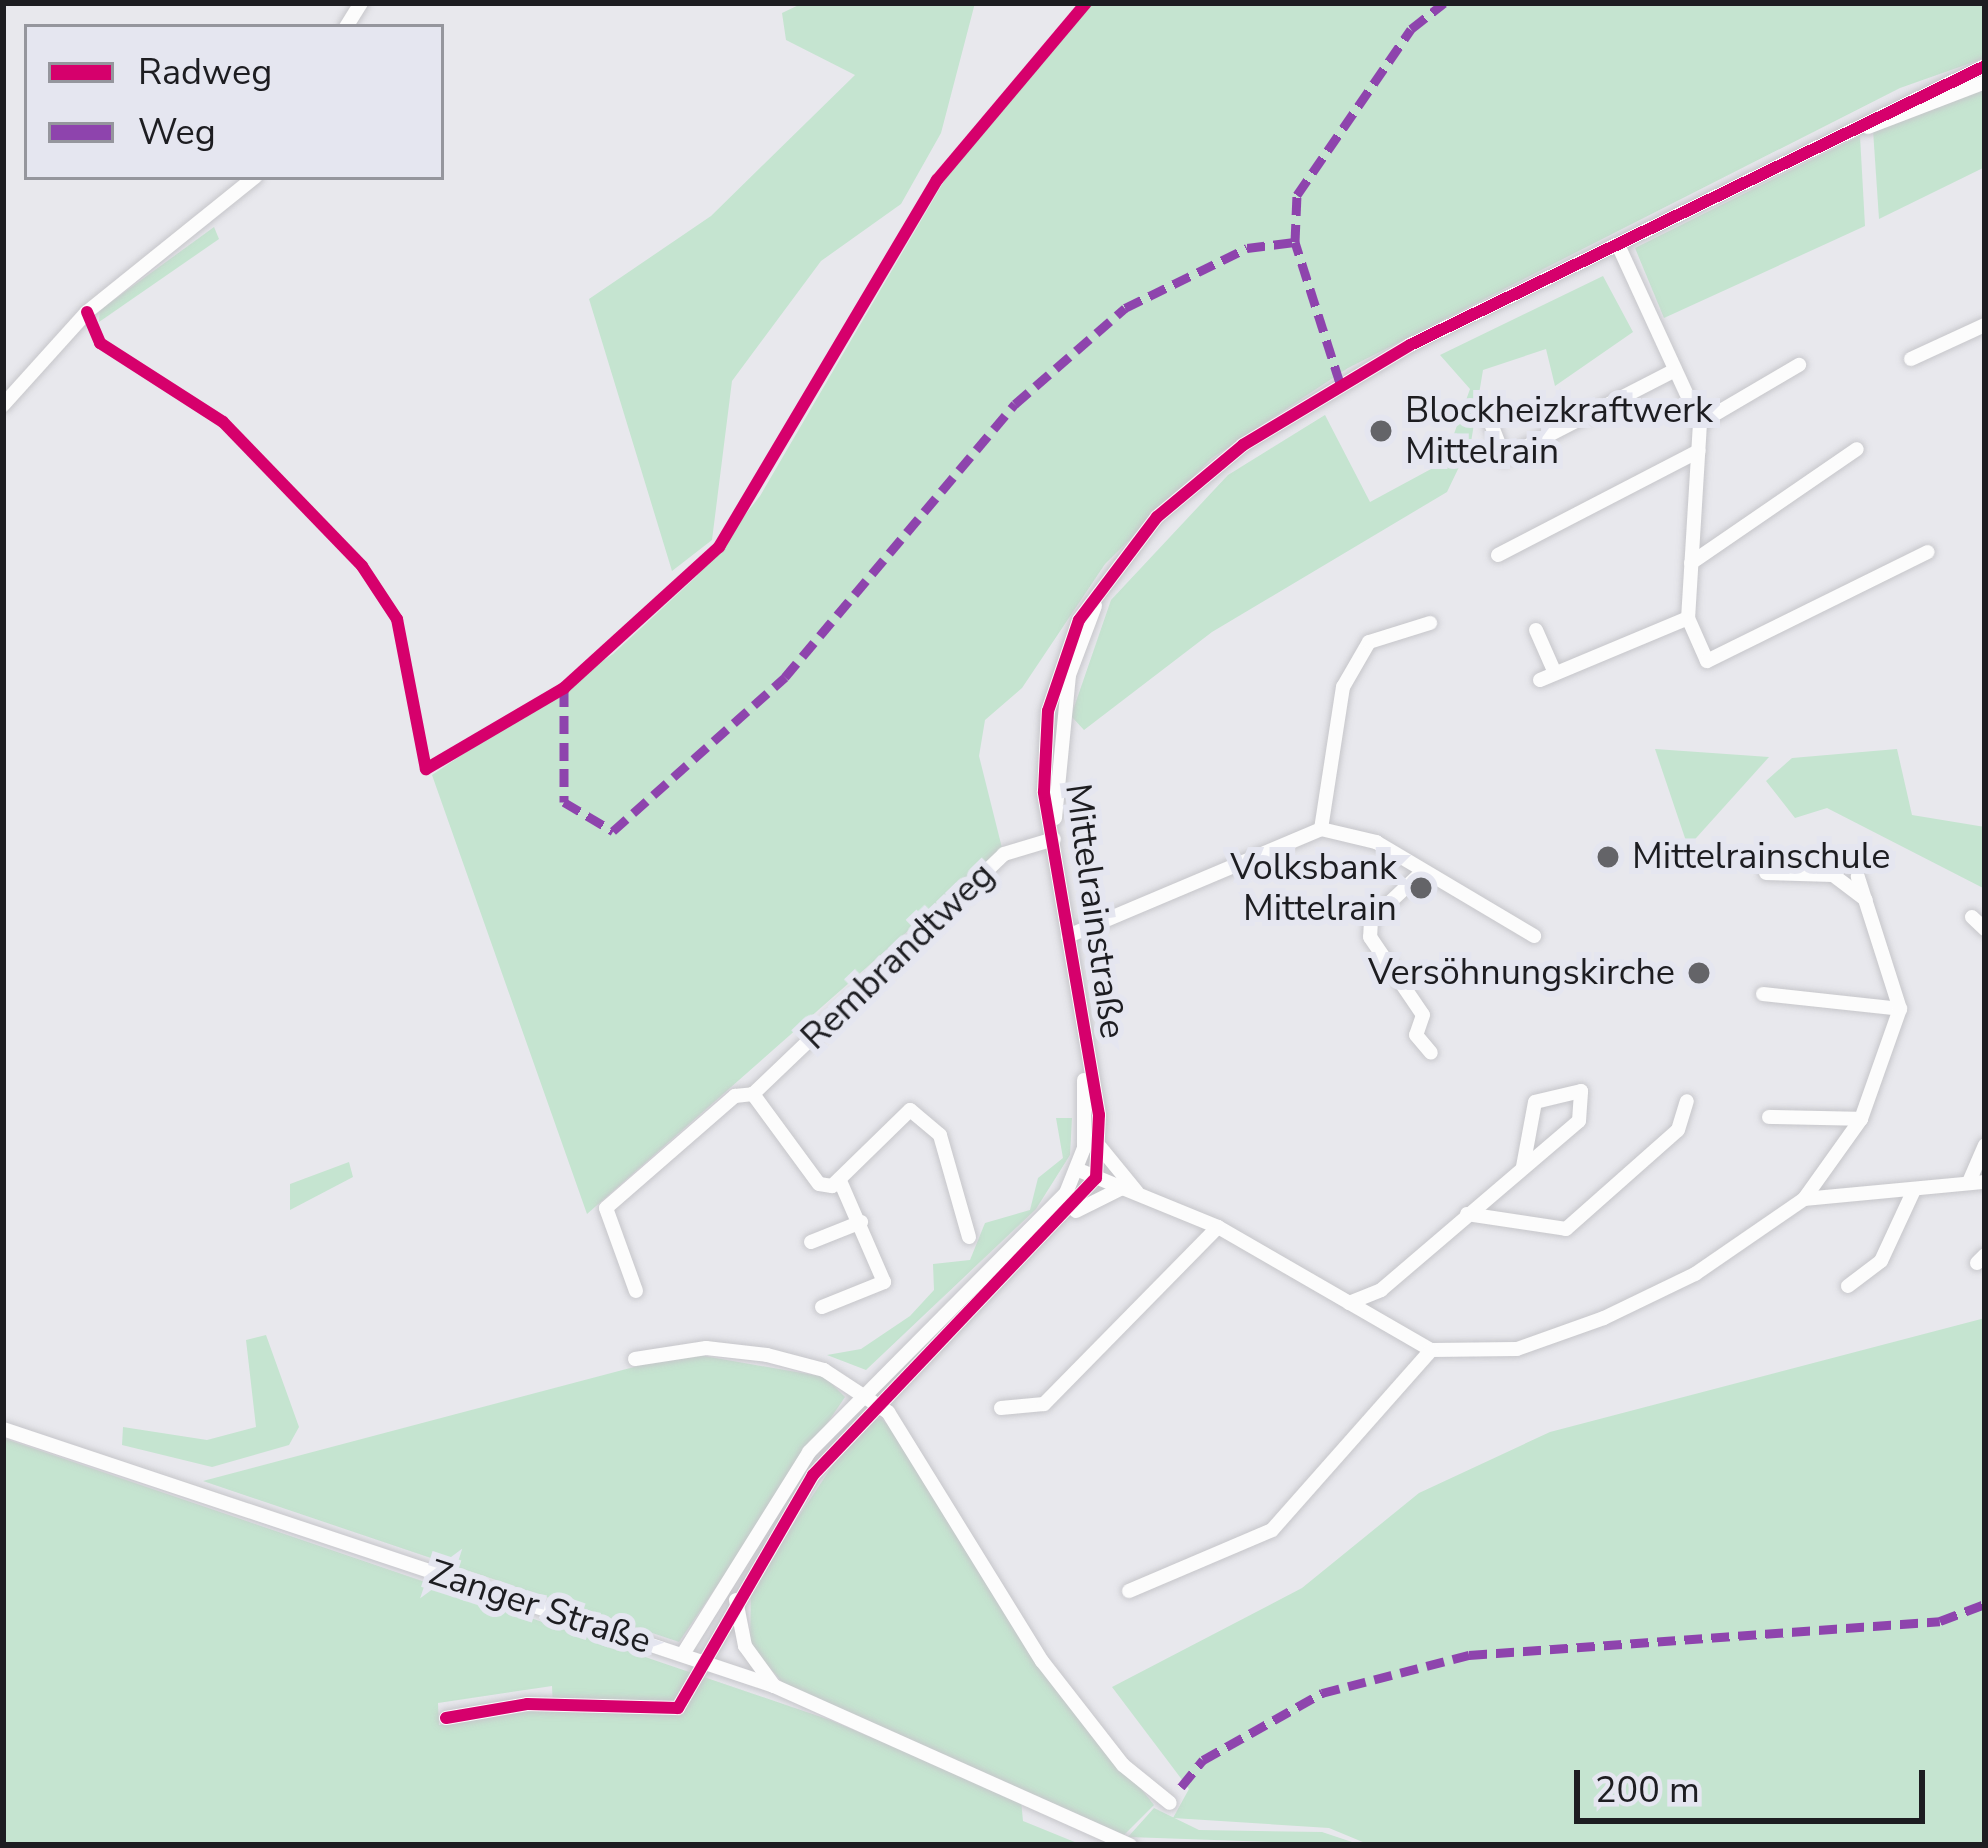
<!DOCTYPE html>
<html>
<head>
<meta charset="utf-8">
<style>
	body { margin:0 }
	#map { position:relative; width:1988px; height:1848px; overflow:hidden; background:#e8e8ed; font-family:"Nunito Sans",sans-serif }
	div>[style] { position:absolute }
	.green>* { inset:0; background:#c5e4d0 }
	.roads { filter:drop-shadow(0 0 3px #c6c6ca) drop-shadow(0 0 3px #c6c6ca) }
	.minor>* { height:14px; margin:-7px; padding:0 7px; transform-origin:7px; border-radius:7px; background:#fcfcfc }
	.quiet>* { height:9px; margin-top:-4.5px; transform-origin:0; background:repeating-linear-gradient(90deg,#8e44ad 0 18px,transparent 0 27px) }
	.cycleway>* { height:12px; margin:-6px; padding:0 6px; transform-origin:6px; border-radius:6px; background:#d6006c }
	.dots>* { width:33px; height:33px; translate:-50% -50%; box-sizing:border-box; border:6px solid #e5e6f0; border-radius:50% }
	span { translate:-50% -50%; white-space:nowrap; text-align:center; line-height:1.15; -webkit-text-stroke:12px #e5e6f0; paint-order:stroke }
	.poi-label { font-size:36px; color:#1d1d21 }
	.left { translate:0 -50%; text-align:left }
	.right { translate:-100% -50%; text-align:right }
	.street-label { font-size:36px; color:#1d1d21 }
	.frame { position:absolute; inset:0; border:6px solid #1d1d21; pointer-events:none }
	.legend { position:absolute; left:24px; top:24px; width:420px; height:156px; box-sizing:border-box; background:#e5e6f0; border:3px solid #95969d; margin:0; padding:15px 21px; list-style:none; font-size:36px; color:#1d1d21 }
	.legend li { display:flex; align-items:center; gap:24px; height:60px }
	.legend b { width:60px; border:3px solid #95969d }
	.scale { position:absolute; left:1574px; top:1770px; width:351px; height:54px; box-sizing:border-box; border:6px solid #1d1d21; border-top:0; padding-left:15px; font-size:36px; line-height:42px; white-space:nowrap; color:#1d1d21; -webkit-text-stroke:9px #e5e6f0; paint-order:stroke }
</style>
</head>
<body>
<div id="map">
	<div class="green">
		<i style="clip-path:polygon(803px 3px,975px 3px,941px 133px,901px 204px,821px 261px,732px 381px,712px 540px,672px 571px,589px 299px,711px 216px,855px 75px,786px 40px,782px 13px)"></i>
		<i style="clip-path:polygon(1092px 3px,1985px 3px,1985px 58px,1900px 88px,1348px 368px,1212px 458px,1105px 564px,1022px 688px,985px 720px,979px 756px,1002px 848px,587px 1214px,432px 775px,613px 654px,696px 577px,760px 496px,957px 159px)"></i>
		<i style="clip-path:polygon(1985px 85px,1985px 167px,1879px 219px,1873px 130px)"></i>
		<i style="clip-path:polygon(1860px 136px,1865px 226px,1664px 318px,1635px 248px)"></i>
		<i style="clip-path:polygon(214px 227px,219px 239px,99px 322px,100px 310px)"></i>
		<i style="clip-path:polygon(1603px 276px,1633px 332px,1555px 386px,1546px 349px,1483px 370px,1471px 442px,1447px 492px,1212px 632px,1084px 730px,1071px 716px,1111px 600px,1228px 475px,1325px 415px,1370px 502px,1444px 462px,1470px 389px,1440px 355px)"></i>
		<i style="clip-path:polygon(1655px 749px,1769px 757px,1688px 847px)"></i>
		<i style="clip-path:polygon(1897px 749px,1912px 815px,1985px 827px,1985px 889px,1827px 808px,1795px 818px,1766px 781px,1792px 758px)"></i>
		<i style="clip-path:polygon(1056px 1118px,1072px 1118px,1070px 1155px,1036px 1209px,866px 1370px,827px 1355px,861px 1349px,910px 1316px,934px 1290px,933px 1264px,970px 1260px,985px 1223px,1030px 1210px,1038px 1178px,1063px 1158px)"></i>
		<i style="clip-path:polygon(349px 1162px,353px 1177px,290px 1210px,290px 1184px)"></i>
		<i style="clip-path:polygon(1985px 1318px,1985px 1845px,1370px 1845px,1329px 1828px,1173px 1818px,1189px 1789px,1112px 1687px,1302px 1588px,1419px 1493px,1550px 1432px)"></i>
		<i style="clip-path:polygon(266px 1335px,299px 1427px,289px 1445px,212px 1467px,122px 1445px,123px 1427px,207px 1440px,256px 1427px,246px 1340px)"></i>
		<i style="clip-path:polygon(687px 1353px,825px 1377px,845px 1397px,679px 1642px,203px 1481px)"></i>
		<i style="clip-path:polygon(881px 1418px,932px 1470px,1041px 1662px,1154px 1805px,1124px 1835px,783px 1683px,750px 1645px,751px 1588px,861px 1423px)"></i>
		<i style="clip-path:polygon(evenodd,3px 1438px,830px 1720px,1021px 1800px,1023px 1821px,1082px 1845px,3px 1845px,3px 1438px,552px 1686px,553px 1708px,439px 1725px,438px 1703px,552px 1686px)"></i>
		<i style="clip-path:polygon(1154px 1808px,1199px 1830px,1322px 1832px,1361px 1845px,1128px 1837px)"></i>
	</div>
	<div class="roads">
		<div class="minor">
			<i style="left:346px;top:27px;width:28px;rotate:-58deg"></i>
			<i style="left:1868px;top:127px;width:125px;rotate:-21deg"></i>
			<i style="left:1618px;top:245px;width:196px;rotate:65.3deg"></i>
			<i style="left:1700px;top:423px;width:195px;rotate:93.5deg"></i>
			<i style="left:1688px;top:618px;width:47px;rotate:66.2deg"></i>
			<i style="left:1707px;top:661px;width:246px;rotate:-26.3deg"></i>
			<i style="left:1911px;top:359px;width:81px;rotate:-24.7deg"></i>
			<i style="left:3px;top:405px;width:125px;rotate:-47.9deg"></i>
			<i style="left:87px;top:312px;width:216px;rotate:-38.8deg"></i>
			<i style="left:1490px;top:421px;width:40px;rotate:69deg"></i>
			<i style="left:1504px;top:458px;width:192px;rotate:-27.2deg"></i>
			<i style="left:1700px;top:423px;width:115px;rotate:-30.4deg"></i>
			<i style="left:1498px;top:555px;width:226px;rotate:-27.4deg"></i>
			<i style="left:1691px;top:563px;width:201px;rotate:-34.5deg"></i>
			<i style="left:1536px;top:630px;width:47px;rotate:66.2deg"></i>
			<i style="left:1540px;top:680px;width:160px;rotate:-22.7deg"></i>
			<i style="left:1055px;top:818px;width:144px;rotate:-84.4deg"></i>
			<i style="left:1069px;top:675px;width:74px;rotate:-69.4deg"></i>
			<i style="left:1321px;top:829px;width:57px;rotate:13.3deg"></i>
			<i style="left:1376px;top:842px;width:184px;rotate:30.7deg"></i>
			<i style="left:1422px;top:872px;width:70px;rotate:136.7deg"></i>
			<i style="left:1371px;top:920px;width:17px;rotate:93deg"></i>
			<i style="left:1370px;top:937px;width:94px;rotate:55.8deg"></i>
			<i style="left:1423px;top:1015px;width:21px;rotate:109deg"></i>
			<i style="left:1416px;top:1035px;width:23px;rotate:50deg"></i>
			<i style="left:1766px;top:873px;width:67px;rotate:1.7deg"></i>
			<i style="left:1833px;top:875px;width:41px;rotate:37.1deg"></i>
			<i style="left:1972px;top:917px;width:18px;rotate:43deg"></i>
			<i style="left:1068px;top:936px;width:275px;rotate:-22.9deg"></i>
			<i style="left:1321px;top:829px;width:144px;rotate:-81.2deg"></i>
			<i style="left:1343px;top:687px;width:52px;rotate:-60deg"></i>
			<i style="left:1369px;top:642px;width:64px;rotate:-17.3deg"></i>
			<i style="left:1763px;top:994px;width:138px;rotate:6.2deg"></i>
			<i style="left:1769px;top:1117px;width:92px;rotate:1.2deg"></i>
			<i style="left:1100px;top:1147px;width:58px;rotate:50.6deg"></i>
			<i style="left:1081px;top:1171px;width:148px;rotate:22.2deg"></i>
			<i style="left:1218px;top:1227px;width:246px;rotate:30deg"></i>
			<i style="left:1431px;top:1350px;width:86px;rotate:-0.7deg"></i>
			<i style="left:1517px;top:1349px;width:92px;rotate:-19.6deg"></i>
			<i style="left:1604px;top:1318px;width:101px;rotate:-25.8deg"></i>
			<i style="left:1695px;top:1274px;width:132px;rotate:-34.5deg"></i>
			<i style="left:1804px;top:1199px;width:98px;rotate:-54.5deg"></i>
			<i style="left:1861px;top:1119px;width:117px;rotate:-70.5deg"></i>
			<i style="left:1900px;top:1009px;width:139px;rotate:-107.7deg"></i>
			<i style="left:1969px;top:1182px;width:40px;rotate:-66.6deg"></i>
			<i style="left:1804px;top:1199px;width:182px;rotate:-5.4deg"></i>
			<i style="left:1076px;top:1211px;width:51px;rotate:-26.6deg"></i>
			<i style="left:1467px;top:1214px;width:100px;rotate:8.6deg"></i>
			<i style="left:1566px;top:1229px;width:149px;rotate:-41.5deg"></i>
			<i style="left:1678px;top:1130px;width:30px;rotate:-73deg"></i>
			<i style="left:969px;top:1237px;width:106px;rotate:-105.9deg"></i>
			<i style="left:940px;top:1135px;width:39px;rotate:-140deg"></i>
			<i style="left:910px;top:1110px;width:109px;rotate:135.7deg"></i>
			<i style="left:832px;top:1186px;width:13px;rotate:-171deg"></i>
			<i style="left:819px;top:1184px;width:112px;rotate:-126.3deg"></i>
			<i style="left:753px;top:1094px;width:347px;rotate:-43.7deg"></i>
			<i style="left:1004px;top:854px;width:52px;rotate:-16.7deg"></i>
			<i style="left:811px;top:1242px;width:54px;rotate:-21.8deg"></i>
			<i style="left:1977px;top:1263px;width:11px;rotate:-45deg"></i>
			<i style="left:1848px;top:1286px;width:41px;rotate:-37.1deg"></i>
			<i style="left:1881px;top:1261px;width:78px;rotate:-65.1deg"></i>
			<i style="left:636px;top:1291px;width:88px;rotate:-109.9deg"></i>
			<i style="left:606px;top:1208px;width:171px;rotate:-41deg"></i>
			<i style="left:735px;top:1096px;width:18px;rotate:-6deg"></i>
			<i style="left:1349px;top:1303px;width:35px;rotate:-22deg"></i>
			<i style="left:1381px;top:1290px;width:260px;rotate:-40.5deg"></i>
			<i style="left:1579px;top:1121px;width:30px;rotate:-86deg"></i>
			<i style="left:1581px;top:1091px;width:47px;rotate:166.6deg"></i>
			<i style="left:1535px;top:1102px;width:66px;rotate:100.5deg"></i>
			<i style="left:822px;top:1307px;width:67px;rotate:-22deg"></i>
			<i style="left:884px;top:1282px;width:108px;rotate:-113.5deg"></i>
			<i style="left:635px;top:1359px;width:72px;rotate:-8.8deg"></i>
			<i style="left:706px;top:1348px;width:61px;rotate:6.5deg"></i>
			<i style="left:767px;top:1355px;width:59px;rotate:14.7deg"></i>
			<i style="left:824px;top:1370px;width:77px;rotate:33.3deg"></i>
			<i style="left:888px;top:1412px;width:293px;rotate:58.3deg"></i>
			<i style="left:1042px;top:1661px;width:132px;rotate:52.1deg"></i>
			<i style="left:1123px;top:1765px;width:60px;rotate:39deg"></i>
			<i style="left:1001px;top:1408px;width:43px;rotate:-5.3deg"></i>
			<i style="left:1044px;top:1404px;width:248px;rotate:-45.5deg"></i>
			<i style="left:3px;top:1429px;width:813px;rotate:18.43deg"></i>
			<i style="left:774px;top:1686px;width:390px;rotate:24.1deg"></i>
			<i style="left:1129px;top:1591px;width:155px;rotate:-23.1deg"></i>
			<i style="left:1272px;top:1530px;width:240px;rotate:-48.5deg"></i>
			<i style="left:736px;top:1600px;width:47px;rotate:78.9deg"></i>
			<i style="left:745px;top:1646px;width:49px;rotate:54.1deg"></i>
			<i style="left:683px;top:1654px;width:238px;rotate:-58deg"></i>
			<i style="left:809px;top:1452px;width:365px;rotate:-45.2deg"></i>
			<i style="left:1066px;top:1193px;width:48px;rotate:-68.2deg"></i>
			<i style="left:1084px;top:1148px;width:68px;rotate:-90deg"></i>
			<i style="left:446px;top:1718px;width:82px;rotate:-9.8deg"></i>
			<i style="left:527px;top:1704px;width:151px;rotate:1.5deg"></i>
			<i style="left:678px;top:1708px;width:269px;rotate:-59.9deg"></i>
			<i style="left:813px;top:1475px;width:410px;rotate:-46.4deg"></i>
			<i style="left:1096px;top:1178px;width:63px;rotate:-87.3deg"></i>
			<i style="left:1099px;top:1115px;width:328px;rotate:-99.7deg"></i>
			<i style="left:1044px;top:792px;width:81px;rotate:-87.2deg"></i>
			<i style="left:1048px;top:711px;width:96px;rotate:-71.2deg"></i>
			<i style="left:1079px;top:620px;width:129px;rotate:-52.9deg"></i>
			<i style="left:1157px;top:517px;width:112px;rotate:-39.9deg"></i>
			<i style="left:1243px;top:445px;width:195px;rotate:-30.9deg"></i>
			<i style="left:1410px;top:345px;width:639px;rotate:-25.88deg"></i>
		</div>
	</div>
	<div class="quiet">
		<i style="left:1340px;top:383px;width:148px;rotate:-107.7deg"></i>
		<i style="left:1295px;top:242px;width:47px;rotate:-87.6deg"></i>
		<i style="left:1297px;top:195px;width:201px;rotate:-55.5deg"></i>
		<i style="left:1411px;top:29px;width:42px;rotate:-38.2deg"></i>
		<i style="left:564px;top:688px;width:114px;rotate:90deg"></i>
		<i style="left:564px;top:802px;width:57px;rotate:30.6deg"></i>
		<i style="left:613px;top:831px;width:231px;rotate:-41.8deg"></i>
		<i style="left:785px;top:677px;width:357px;rotate:-49.9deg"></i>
		<i style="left:1015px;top:404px;width:146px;rotate:-41.1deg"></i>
		<i style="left:1125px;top:308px;width:136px;rotate:-26.2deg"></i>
		<i style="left:1247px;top:248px;width:48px;rotate:-7.1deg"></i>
		<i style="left:1181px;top:1787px;width:35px;rotate:-51deg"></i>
		<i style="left:1203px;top:1760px;width:137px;rotate:-29.4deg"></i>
		<i style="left:1322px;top:1693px;width:152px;rotate:-14.5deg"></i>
		<i style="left:1469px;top:1655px;width:472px;rotate:-4.1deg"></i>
		<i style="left:1940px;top:1621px;width:48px;rotate:-20.7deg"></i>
	</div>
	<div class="cycleway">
		<i style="left:87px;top:312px;width:34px;rotate:67deg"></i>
		<i style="left:100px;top:343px;width:146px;rotate:32.7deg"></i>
		<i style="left:223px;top:422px;width:200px;rotate:46deg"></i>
		<i style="left:362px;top:566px;width:64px;rotate:56.6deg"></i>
		<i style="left:397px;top:619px;width:153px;rotate:79.1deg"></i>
		<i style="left:426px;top:769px;width:160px;rotate:-30.4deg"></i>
		<i style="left:564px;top:688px;width:210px;rotate:-42.3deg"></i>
		<i style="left:719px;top:547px;width:427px;rotate:-59.3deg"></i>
		<i style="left:937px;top:180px;width:231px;rotate:-49.9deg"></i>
		<i style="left:446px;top:1718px;width:82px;rotate:-9.8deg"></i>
		<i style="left:527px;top:1704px;width:151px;rotate:1.5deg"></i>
		<i style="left:678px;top:1708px;width:269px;rotate:-59.9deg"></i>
		<i style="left:813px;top:1475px;width:410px;rotate:-46.4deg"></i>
		<i style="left:1096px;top:1178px;width:63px;rotate:-87.3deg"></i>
		<i style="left:1099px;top:1115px;width:328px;rotate:-99.7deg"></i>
		<i style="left:1044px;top:792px;width:81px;rotate:-87.2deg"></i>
		<i style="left:1048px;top:711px;width:96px;rotate:-71.2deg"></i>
		<i style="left:1079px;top:620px;width:129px;rotate:-52.9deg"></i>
		<i style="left:1157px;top:517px;width:112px;rotate:-39.9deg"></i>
		<i style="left:1243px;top:445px;width:195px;rotate:-30.9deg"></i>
		<i style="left:1410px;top:345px;width:639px;rotate:-25.88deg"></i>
	</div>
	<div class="dots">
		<i style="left:1381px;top:431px;background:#646468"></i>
		<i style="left:1608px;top:857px;background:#646468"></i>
		<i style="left:1421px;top:888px;background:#646468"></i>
		<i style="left:1699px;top:973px;background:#646468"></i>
	</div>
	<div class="poi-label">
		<span class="left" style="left:1405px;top:431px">Blockheizkraftwerk<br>Mittelrain</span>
		<span class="left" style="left:1632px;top:857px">Mittelrainschule</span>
		<span class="right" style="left:1397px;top:888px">Volksbank<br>Mittelrain</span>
		<span class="right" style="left:1675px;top:973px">Versöhnungskirche</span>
	</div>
	<div class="street-label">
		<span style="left:1095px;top:911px;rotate:82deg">Mittelrainstraße</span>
		<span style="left:898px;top:956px;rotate:-44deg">Rembrandtweg</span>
		<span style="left:540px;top:1607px;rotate:18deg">Zanger Straße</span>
	</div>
	<div class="frame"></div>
	<ul class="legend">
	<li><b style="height:15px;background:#d6006c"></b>Radweg</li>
	<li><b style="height:15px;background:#8e44ad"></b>Weg</li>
	</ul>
	<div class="scale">200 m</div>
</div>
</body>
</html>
